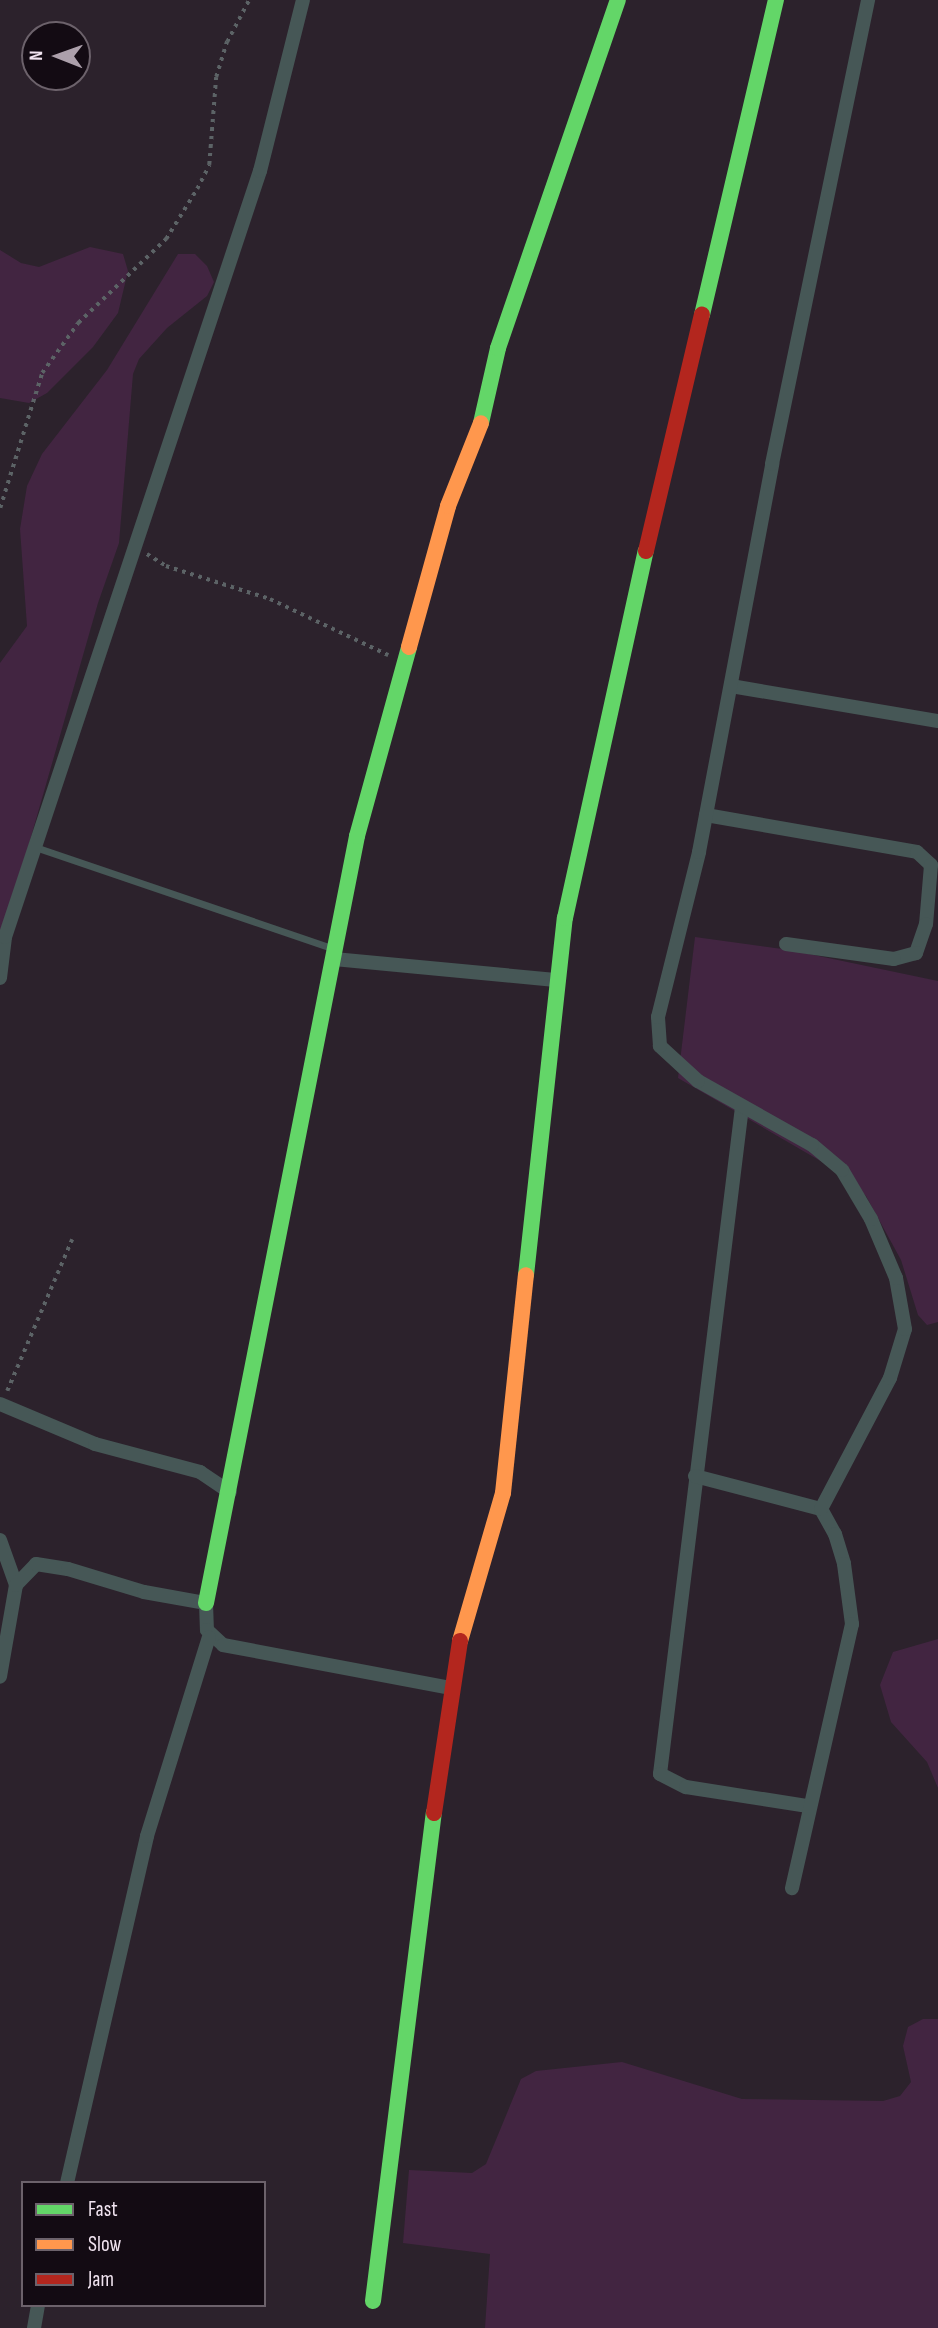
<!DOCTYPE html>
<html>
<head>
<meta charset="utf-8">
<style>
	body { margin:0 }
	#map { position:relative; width:938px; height:2328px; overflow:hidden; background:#2c222c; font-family:"Sofia Sans Condensed",sans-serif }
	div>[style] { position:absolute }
	.green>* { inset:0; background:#422541 }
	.path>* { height:3.5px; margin-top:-1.75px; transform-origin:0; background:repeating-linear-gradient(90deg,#5c6366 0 3.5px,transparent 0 8.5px) }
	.lane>* { height:7px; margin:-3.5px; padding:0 3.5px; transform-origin:3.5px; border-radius:3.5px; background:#465756 }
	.street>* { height:14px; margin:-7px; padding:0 7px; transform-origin:7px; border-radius:7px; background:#465756 }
	.fast>* { height:16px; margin:-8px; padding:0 8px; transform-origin:8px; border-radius:8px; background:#63d668 }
	.slow>* { height:16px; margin:-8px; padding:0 8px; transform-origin:8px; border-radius:8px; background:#ff974d }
	.jam>* { height:16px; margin:-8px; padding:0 8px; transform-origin:8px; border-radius:8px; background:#b3261e }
	span { translate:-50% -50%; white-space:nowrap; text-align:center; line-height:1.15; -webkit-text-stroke:5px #130b13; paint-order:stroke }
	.legend { position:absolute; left:21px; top:2181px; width:245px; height:126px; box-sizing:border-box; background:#130b13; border:2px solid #6c626b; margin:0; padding:9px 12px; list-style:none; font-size:21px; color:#f1e4f0 }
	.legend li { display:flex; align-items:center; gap:14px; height:35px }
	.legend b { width:35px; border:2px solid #6c626b }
	.north { position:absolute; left:21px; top:21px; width:70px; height:70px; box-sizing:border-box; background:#130b13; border:2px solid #6c626b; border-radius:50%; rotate:271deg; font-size:19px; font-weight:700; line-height:28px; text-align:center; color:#f1e4f0 }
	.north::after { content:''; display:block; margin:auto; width:24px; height:32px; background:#aca0ab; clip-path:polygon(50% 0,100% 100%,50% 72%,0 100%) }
</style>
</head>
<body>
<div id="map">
	<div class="green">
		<i style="clip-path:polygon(90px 247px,123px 254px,128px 271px,118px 313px,93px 347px,47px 393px,29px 403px,0 398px,0 250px,21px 263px,39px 267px)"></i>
		<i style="clip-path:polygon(178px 254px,195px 254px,207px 266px,214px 282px,207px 296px,167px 328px,139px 359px,133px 374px,119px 543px,98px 603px,0 945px,0 663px,27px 626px,20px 529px,27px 486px,42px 454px,107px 370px)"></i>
		<i style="clip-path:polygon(695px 937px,790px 950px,938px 981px,938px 1322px,927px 1325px,918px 1315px,901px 1260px,866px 1196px,848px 1177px,678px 1078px)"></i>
		<i style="clip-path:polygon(938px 1639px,938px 1788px,927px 1762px,891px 1722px,880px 1685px,893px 1652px)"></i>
		<i style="clip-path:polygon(923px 2019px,938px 2019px,938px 2328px,485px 2328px,490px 2254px,403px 2243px,409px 2170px,472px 2173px,486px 2164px,521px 2079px,536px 2071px,622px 2062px,742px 2099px,883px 2101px,900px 2096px,911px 2082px,903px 2046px,908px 2027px)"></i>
	</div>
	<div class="path">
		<i style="left:0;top:508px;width:141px;rotate:-72.7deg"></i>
		<i style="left:42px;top:373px;width:62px;rotate:-54.2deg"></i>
		<i style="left:78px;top:323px;width:122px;rotate:-43.7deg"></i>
		<i style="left:166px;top:239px;width:59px;rotate:-58.2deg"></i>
		<i style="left:197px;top:189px;width:27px;rotate:-63deg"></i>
		<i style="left:209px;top:165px;width:88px;rotate:-85.5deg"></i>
		<i style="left:216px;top:77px;width:37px;rotate:-73deg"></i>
		<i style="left:227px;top:42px;width:47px;rotate:-62.4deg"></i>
		<i style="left:147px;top:554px;width:22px;rotate:32deg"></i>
		<i style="left:166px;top:566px;width:109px;rotate:17.6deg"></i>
		<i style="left:270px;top:599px;width:131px;rotate:25.4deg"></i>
		<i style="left:7px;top:1391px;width:165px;rotate:-66.8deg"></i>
	</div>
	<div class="lane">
		<i style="left:35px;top:847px;width:314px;rotate:18.8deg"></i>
	</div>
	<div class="street">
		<i style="left:731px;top:686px;width:210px;rotate:9.6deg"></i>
		<i style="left:706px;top:815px;width:214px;rotate:9.9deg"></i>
		<i style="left:917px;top:852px;width:19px;rotate:43deg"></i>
		<i style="left:931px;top:865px;width:59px;rotate:94.8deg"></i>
		<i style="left:926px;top:924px;width:31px;rotate:109deg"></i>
		<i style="left:916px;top:953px;width:23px;rotate:165deg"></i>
		<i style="left:894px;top:959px;width:109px;rotate:-172.1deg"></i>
		<i style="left:334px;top:959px;width:225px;rotate:5.4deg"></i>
		<i style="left:0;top:978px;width:41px;rotate:-83deg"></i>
		<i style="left:5px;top:937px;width:807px;rotate:-71.59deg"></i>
		<i style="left:260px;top:171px;width:176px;rotate:-75.9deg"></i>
		<i style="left:742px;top:1107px;width:672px;rotate:97.01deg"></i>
		<i style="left:660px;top:1774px;width:29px;rotate:27deg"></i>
		<i style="left:686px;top:1787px;width:122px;rotate:8.9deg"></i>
		<i style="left:0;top:1404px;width:103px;rotate:22.8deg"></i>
		<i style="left:95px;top:1444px;width:109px;rotate:14.9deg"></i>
		<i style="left:200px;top:1472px;width:36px;rotate:34deg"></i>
		<i style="left:695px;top:1476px;width:130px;rotate:14.7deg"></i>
		<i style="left:821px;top:1509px;width:29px;rotate:61deg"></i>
		<i style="left:835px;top:1534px;width:31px;rotate:73deg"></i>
		<i style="left:844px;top:1564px;width:61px;rotate:82.4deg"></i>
		<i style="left:852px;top:1624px;width:271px;rotate:102.8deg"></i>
		<i style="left:821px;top:1509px;width:148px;rotate:-62.2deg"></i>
		<i style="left:890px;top:1378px;width:51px;rotate:-73deg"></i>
		<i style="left:905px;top:1329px;width:52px;rotate:-100deg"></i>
		<i style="left:896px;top:1278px;width:64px;rotate:-113deg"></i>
		<i style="left:871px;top:1219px;width:57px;rotate:-120.6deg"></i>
		<i style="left:842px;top:1170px;width:39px;rotate:-140deg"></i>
		<i style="left:812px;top:1145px;width:131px;rotate:-150.7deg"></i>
		<i style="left:698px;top:1081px;width:52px;rotate:-137.4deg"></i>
		<i style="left:660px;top:1046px;width:29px;rotate:-94deg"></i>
		<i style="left:658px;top:1017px;width:170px;rotate:-76deg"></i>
		<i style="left:699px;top:852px;width:395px;rotate:-79.3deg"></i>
		<i style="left:772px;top:464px;width:474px;rotate:-78.3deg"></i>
		<i style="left:0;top:1540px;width:48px;rotate:70.4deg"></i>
		<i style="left:16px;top:1585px;width:93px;rotate:99.9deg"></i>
		<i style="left:16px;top:1585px;width:29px;rotate:-46deg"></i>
		<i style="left:36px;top:1564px;width:32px;rotate:9deg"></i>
		<i style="left:68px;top:1569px;width:79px;rotate:16.8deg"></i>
		<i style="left:144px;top:1592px;width:63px;rotate:10.1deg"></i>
		<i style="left:206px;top:1603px;width:27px;rotate:88deg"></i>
		<i style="left:207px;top:1630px;width:22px;rotate:43deg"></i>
		<i style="left:223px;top:1645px;width:231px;rotate:10.7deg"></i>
		<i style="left:67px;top:2183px;width:356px;rotate:-77deg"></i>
		<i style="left:147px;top:1836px;width:208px;rotate:-72.7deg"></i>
		<i style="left:34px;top:2328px;width:23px;rotate:-80deg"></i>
	</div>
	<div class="fast">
		<i style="left:702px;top:315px;width:324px;rotate:-76.8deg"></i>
		<i style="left:481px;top:423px;width:77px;rotate:-77.2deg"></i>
		<i style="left:498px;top:348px;width:368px;rotate:-71deg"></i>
		<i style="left:526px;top:1275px;width:359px;rotate:-83.8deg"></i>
		<i style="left:565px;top:918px;width:376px;rotate:-77.6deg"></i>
		<i style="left:206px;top:1603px;width:782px;rotate:-78.86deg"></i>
		<i style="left:357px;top:836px;width:196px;rotate:-74.6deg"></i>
		<i style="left:373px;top:2301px;width:492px;rotate:-82.9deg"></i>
	</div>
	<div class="slow">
		<i style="left:409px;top:647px;width:146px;rotate:-74.5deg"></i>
		<i style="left:448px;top:506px;width:89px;rotate:-68.3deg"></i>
		<i style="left:460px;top:1641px;width:154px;rotate:-73.8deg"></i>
		<i style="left:503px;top:1493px;width:219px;rotate:-84deg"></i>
	</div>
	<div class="jam">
		<i style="left:646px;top:551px;width:243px;rotate:-76.7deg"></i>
		<i style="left:434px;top:1813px;width:174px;rotate:-81.4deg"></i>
	</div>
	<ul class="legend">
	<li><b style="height:9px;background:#63d668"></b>Fast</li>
	<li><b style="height:9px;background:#ff974d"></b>Slow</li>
	<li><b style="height:9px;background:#b3261e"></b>Jam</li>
	</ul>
	<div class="north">N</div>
</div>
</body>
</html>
